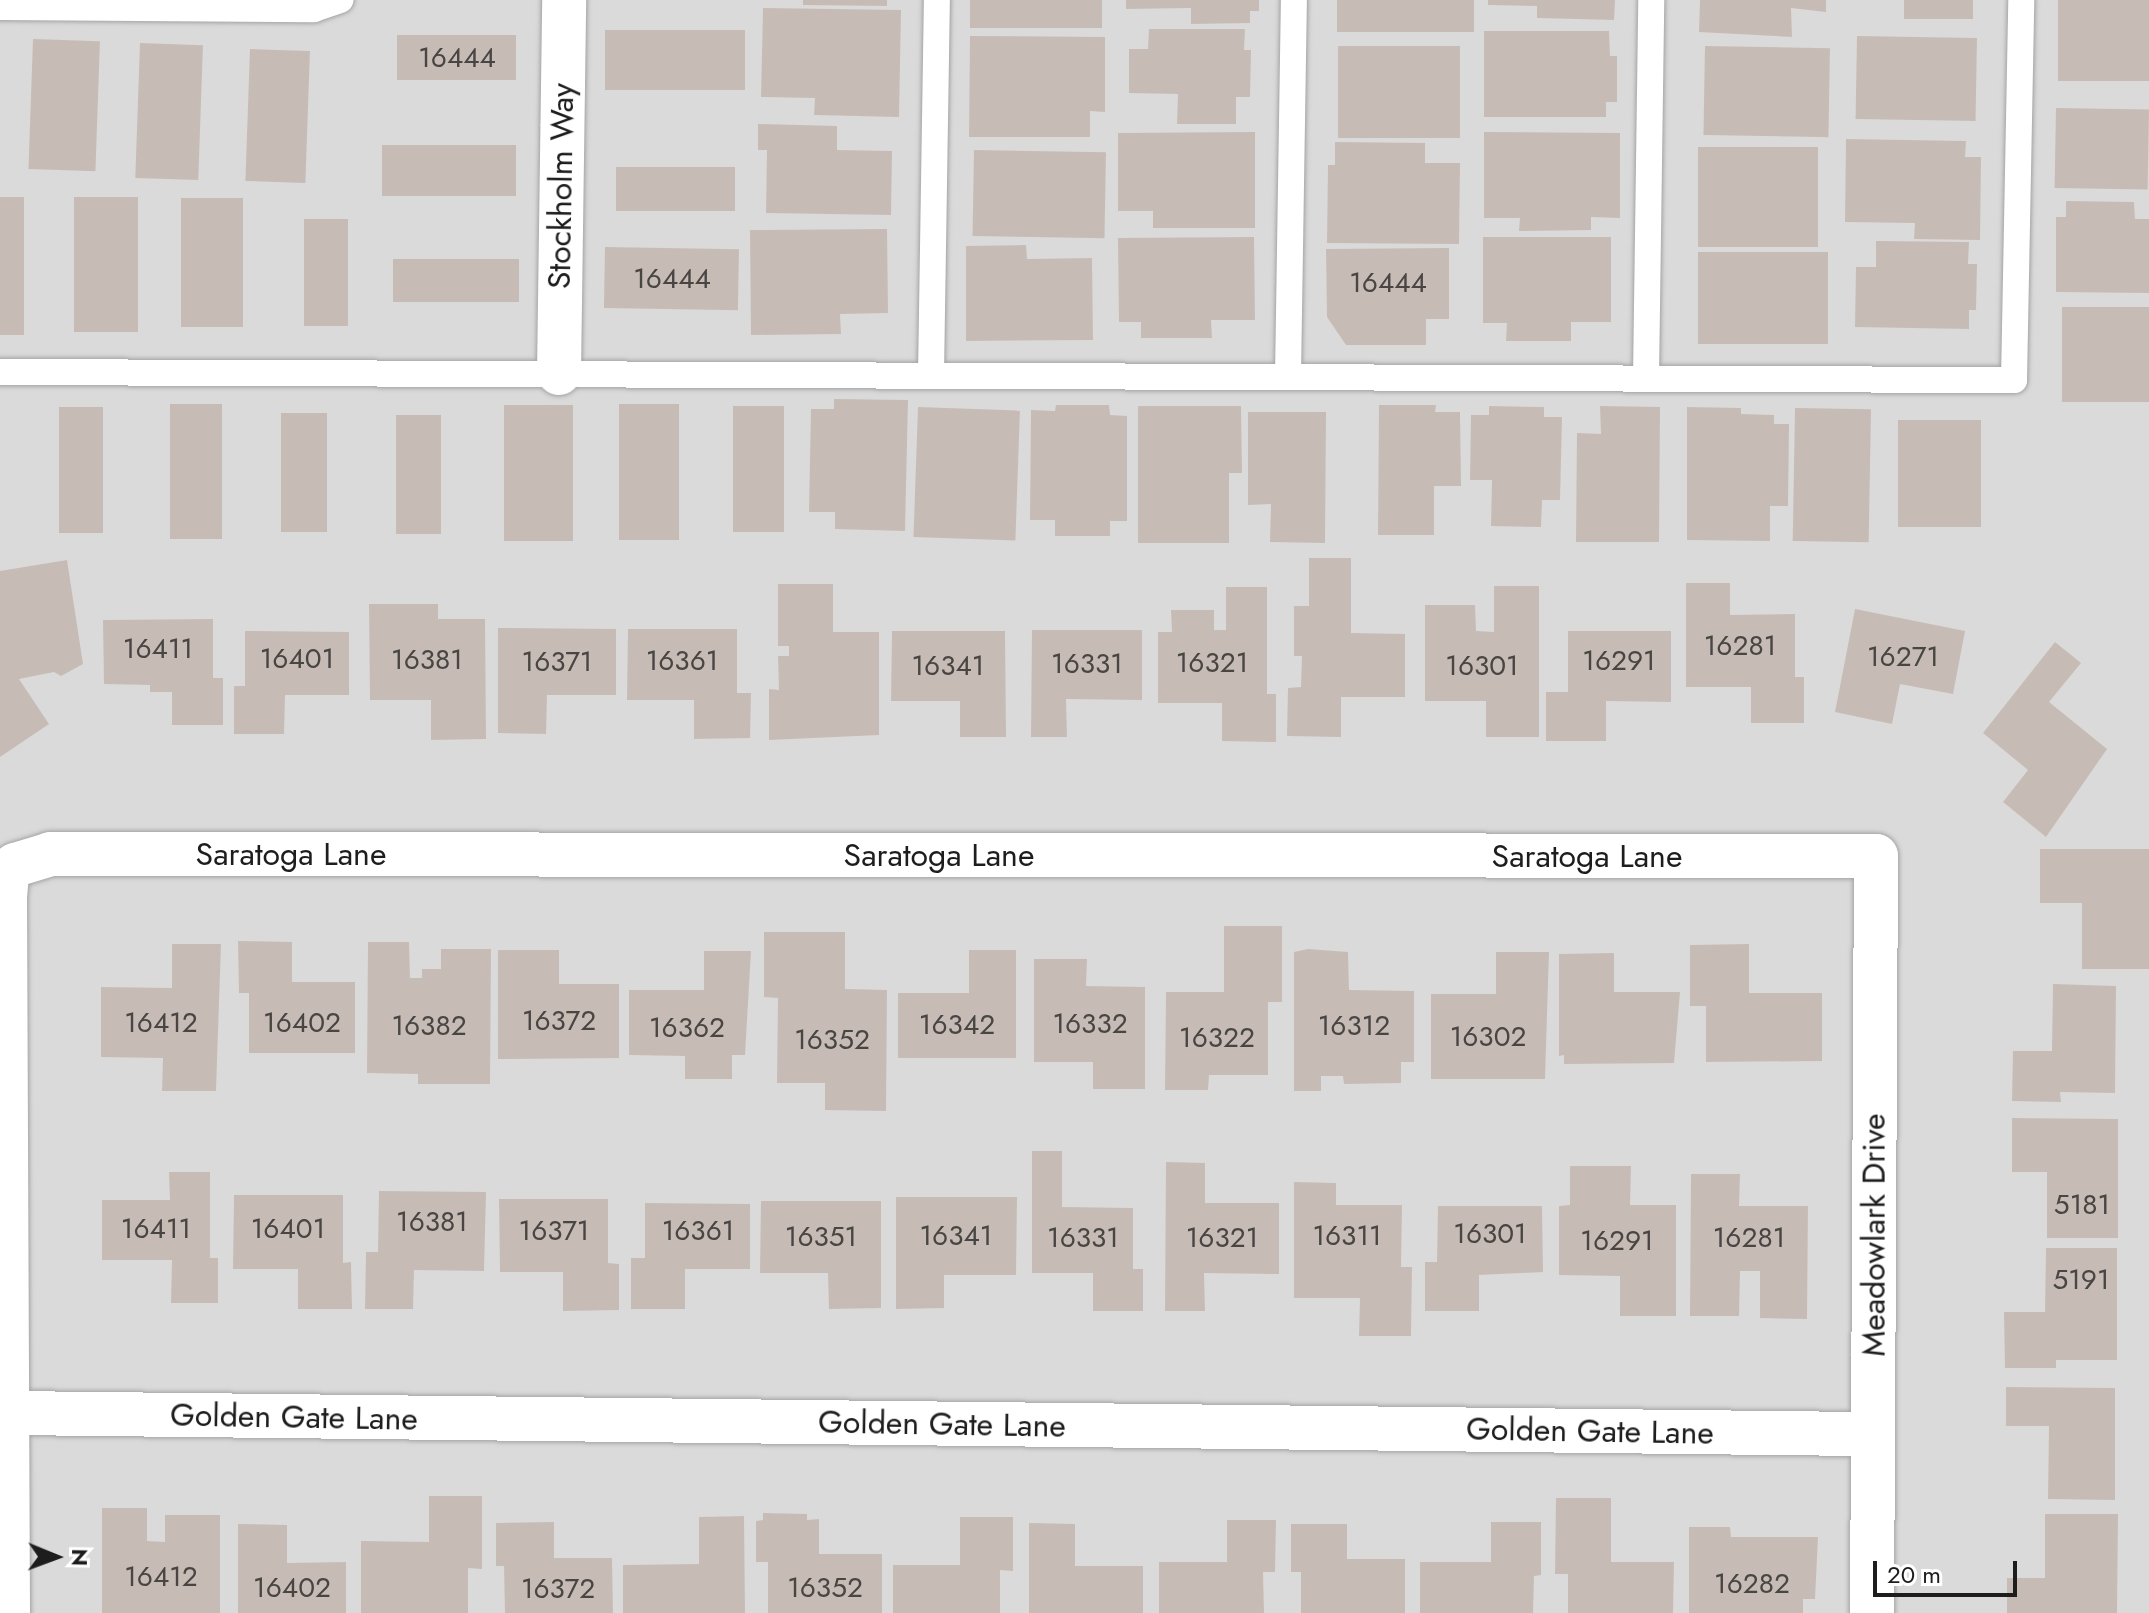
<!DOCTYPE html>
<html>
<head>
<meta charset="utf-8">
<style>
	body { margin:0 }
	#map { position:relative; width:2149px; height:1613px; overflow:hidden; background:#efeae2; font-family:Jost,sans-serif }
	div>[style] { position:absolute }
	.residential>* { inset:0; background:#dbdada; transform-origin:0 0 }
	.building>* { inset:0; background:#c7bcb5; transform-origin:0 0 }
	.roads { filter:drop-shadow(0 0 2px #a4a4a4) drop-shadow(0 0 2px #a4a4a4) }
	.lane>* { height:26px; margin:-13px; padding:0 13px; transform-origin:13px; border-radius:13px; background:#fff }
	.street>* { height:44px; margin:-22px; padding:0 22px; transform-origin:22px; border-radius:22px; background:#fff }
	span { translate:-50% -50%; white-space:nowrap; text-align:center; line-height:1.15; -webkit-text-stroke:7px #fff; paint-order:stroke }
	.number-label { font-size:28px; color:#484543 }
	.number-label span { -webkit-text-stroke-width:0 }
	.street-label { font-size:32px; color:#1d1d1d }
	.north { position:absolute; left:16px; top:1517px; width:80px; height:80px; -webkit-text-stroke:6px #fff; paint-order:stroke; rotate:91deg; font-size:22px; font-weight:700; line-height:32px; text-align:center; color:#1d1d1d }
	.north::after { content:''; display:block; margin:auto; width:28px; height:36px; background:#1d1d1d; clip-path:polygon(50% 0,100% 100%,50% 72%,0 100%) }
	.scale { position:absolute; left:1873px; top:1561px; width:144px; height:36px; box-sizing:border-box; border:4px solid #1d1d1d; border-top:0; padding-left:10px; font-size:24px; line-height:28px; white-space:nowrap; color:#1d1d1d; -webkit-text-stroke:6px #fff; paint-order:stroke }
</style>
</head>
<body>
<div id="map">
	<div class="residential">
		<i style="left:0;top:0;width:2149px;height:1613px"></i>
	</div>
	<div class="building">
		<i style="clip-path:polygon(803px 0,887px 0,887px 6px,803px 5px)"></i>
		<i style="left:970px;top:0;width:132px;height:28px"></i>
		<i style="clip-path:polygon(1126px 0,1259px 0,1259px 11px,1250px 11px,1250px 23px,1191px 24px,1191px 8px,1126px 9px)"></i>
		<i style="left:1337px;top:0;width:137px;height:32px"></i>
		<i style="clip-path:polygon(1488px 0,1615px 0,1614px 20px,1537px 18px,1537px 6px,1488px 5px)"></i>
		<i style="clip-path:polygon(1700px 0,1826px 0,1826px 12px,1791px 8px,1792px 37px,1699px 32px)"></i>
		<i style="left:1904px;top:0;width:69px;height:19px"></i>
		<i style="left:2058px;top:0;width:91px;height:81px"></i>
		<i style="clip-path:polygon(763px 8px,901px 10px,899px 117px,814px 115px,815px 98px,761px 97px)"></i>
		<i style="clip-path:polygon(1149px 29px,1245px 29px,1244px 50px,1251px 50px,1250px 97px,1236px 97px,1236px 124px,1177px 124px,1178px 94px,1129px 93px,1129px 49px,1148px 49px)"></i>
		<i style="left:605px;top:30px;width:140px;height:60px"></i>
		<i style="clip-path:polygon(1484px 31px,1609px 31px,1610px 56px,1617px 56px,1617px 102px,1606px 102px,1606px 117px,1484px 117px)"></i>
		<i style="left:397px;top:35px;width:119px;height:45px"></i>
		<i style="clip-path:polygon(970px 36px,1105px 37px,1105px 112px,1090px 111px,1090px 137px,969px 137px)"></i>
		<i style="left:1857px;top:36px;width:120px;height:83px;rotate:1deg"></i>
		<i style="left:33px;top:39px;width:67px;height:130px;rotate:2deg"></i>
		<i style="left:140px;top:43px;width:63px;height:135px;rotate:2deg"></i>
		<i style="left:1338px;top:46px;width:122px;height:92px"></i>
		<i style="left:1705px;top:46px;width:125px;height:89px;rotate:1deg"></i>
		<i style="left:250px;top:49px;width:60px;height:132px;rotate:2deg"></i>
		<i style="left:2056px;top:108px;width:93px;height:80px;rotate:1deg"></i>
		<i style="clip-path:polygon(758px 124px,837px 126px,837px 150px,892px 151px,891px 215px,766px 213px,767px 150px,758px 150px)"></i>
		<i style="clip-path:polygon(1255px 132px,1255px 228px,1153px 228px,1153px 211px,1118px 211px,1118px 133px)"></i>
		<i style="clip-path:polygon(1484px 132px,1620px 133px,1620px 218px,1591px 217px,1591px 230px,1519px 231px,1520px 218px,1484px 218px)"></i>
		<i style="clip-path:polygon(1846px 139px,1966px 141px,1965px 157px,1981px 157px,1980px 240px,1914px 239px,1915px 223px,1845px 222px)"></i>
		<i style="clip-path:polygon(1335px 142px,1425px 143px,1425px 163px,1460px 163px,1459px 244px,1327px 243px,1328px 165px,1335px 165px)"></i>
		<i style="left:382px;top:145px;width:134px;height:51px"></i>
		<i style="left:1698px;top:147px;width:120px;height:100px"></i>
		<i style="left:974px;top:150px;width:132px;height:86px;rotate:1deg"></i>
		<i style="left:616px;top:167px;width:119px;height:44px"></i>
		<i style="left:0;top:197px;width:24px;height:138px"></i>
		<i style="left:74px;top:197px;width:64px;height:135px"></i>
		<i style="left:181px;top:198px;width:62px;height:129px"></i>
		<i style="clip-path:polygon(2066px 201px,2134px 202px,2135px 219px,2149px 219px,2149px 293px,2056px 292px,2056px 217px,2066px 217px)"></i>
		<i style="left:304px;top:219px;width:44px;height:107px"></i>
		<i style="clip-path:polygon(887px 229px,888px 313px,840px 314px,841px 334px,751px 335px,750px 230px)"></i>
		<i style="clip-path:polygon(1254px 237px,1255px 320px,1211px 320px,1212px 338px,1141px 338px,1141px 322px,1119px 322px,1118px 238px)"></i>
		<i style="clip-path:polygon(1483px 237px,1611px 237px,1611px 322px,1571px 322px,1571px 341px,1506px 341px,1507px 323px,1483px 323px)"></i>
		<i style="clip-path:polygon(1876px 241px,1969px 242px,1968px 264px,1977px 264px,1976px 310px,1969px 310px,1969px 329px,1855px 327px,1856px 267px,1876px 267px)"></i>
		<i style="clip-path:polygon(1026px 245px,1027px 259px,1092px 258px,1093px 340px,966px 341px,966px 246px)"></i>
		<i style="left:605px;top:247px;width:134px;height:61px;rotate:1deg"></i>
		<i style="clip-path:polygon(1449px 248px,1449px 319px,1426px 319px,1426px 345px,1346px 345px,1327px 317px,1326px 249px)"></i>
		<i style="left:1698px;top:252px;width:130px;height:92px"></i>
		<i style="left:393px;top:259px;width:126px;height:43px"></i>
		<i style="left:2149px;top:307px;width:95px;height:87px;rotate:90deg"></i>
		<i style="clip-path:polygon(834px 399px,908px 400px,905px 531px,835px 529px,835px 512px,809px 512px,811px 409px,834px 409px)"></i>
		<i style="left:222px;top:404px;width:135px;height:52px;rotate:90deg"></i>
		<i style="left:619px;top:404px;width:60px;height:136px"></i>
		<i style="left:504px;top:405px;width:69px;height:136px"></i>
		<i style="clip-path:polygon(1056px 405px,1109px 405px,1110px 415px,1127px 416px,1127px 521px,1110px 521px,1110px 536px,1055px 536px,1055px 520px,1030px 520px,1031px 410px,1055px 411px)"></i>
		<i style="clip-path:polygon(1379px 405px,1436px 405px,1435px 412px,1460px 412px,1461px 486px,1434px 486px,1434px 535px,1378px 535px)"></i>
		<i style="left:733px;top:406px;width:51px;height:126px"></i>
		<i style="clip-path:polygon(1138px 406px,1241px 406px,1242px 473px,1229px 473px,1229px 543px,1138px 543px)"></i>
		<i style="clip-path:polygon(1489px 406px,1544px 407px,1544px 417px,1562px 417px,1560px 500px,1542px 500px,1541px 527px,1491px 526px,1492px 480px,1470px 480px,1471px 415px,1489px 415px)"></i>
		<i style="clip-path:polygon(1600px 406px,1660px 407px,1659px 542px,1576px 542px,1577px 433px,1601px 434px)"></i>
		<i style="left:59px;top:407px;width:44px;height:126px"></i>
		<i style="left:918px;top:407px;width:102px;height:130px;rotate:2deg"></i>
		<i style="clip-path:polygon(1687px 407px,1741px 408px,1741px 414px,1774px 415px,1774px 424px,1789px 424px,1788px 506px,1770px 506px,1770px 541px,1687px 540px)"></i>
		<i style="left:1795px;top:408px;width:76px;height:133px;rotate:1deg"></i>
		<i style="clip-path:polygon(1248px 412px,1326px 412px,1325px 543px,1270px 542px,1271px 504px,1248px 505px)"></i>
		<i style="left:281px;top:413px;width:46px;height:119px"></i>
		<i style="left:396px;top:415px;width:45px;height:119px"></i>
		<i style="left:1981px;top:420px;width:107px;height:83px;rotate:90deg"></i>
		<i style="clip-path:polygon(1309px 558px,1351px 558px,1351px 633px,1405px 634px,1405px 697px,1341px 697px,1341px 737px,1287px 736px,1288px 688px,1301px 687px,1302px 656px,1294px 656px,1294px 606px,1309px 606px)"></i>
		<i style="clip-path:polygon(67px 560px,83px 664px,61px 676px,54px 672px,19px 679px,49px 724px,0 757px,0 571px)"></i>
		<i style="clip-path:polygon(1686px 583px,1730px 583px,1730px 615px,1795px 614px,1795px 677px,1804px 677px,1804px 723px,1751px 723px,1751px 687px,1686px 687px)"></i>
		<i style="clip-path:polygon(778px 584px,833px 584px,833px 632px,879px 632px,879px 735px,769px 740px,769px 689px,779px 690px,778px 656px,789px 656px,789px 646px,778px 646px)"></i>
		<i style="clip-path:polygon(1494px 586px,1539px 586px,1539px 737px,1486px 737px,1486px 701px,1425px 701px,1425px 605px,1475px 605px,1476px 631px,1494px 632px)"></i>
		<i style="clip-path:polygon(1226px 587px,1267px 587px,1267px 694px,1276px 694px,1276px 742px,1222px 741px,1222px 703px,1158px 703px,1158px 632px,1172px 632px,1171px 610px,1214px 610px,1214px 630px,1226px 630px)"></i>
		<i style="clip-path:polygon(369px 604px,438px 604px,438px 619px,485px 619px,486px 739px,431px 740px,431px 700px,370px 700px)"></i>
		<i style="clip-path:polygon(1855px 609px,1965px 631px,1953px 694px,1900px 684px,1892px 724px,1835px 712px)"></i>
		<i style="clip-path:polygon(213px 619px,213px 678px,223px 678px,223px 725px,172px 725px,172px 692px,150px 692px,150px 685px,104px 684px,103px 620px)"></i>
		<i style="clip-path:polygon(498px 628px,616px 629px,616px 695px,547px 695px,546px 734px,498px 733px)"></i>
		<i style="clip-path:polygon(628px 629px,737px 629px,737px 693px,751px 693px,750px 738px,694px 739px,694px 700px,627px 700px)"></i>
		<i style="clip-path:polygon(1032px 630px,1142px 630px,1142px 700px,1066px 699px,1067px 737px,1031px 737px)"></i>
		<i style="clip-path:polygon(245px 631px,349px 632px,349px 695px,285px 695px,284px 734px,234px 734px,234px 686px,245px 686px)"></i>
		<i style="clip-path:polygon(892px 631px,1005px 631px,1006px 737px,960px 737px,960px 701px,891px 701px)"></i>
		<i style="clip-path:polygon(1568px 631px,1671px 631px,1671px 702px,1606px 701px,1606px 741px,1546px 741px,1546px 692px,1568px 692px)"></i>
		<i style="clip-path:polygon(2055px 642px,2081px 663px,2049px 702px,2107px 749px,2046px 837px,2003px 802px,2028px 770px,1983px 733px)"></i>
		<i style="clip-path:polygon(2040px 849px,2149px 849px,2149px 969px,2082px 969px,2082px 903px,2040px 903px)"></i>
		<i style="clip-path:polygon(1224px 926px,1282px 926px,1282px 1002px,1268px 1002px,1268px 1075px,1209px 1075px,1208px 1090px,1165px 1090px,1166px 992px,1224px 992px)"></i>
		<i style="clip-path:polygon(764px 932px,845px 932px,845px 989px,887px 990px,886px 1111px,825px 1110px,825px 1083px,777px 1083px,778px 998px,764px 997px)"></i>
		<i style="clip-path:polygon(238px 941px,292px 942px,292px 982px,355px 982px,355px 1053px,249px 1053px,249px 993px,239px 993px)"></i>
		<i style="clip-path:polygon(368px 942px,409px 942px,410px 978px,422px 978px,422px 969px,441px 969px,441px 949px,491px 949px,490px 1084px,418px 1084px,418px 1074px,367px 1073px)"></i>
		<i style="clip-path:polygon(172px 944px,221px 944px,216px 1091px,162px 1091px,163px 1058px,101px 1057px,101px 987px,172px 988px)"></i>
		<i style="clip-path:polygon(1749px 944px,1749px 993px,1822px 993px,1822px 1061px,1706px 1062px,1706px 1006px,1690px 1006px,1690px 945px)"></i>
		<i style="clip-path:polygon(1308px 949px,1348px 952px,1349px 990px,1414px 991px,1414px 1062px,1401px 1062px,1401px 1083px,1344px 1084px,1343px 1076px,1321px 1076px,1321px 1091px,1294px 1091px,1294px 952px)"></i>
		<i style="clip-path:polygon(498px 950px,559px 950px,559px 984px,619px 984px,619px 1058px,498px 1059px)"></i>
		<i style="clip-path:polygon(969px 950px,1016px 950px,1016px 1058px,898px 1058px,898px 993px,969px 993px)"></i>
		<i style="clip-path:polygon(704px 951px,751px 951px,745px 1055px,732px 1055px,732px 1079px,685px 1079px,685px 1056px,629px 1055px,629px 990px,704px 990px)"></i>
		<i style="clip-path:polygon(1496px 952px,1549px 952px,1545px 1079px,1431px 1079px,1431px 994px,1496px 994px)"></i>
		<i style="clip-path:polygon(1614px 953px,1614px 992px,1680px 992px,1674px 1063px,1564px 1064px,1564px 1055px,1559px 1056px,1559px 954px)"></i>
		<i style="clip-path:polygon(1034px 959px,1087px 959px,1086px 986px,1145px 987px,1145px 1089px,1093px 1089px,1093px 1062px,1034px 1062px)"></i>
		<i style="clip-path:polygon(2053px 984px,2116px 986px,2115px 1093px,2060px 1092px,2061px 1102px,2012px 1101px,2013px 1051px,2052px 1051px)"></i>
		<i style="clip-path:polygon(2012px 1118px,2118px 1119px,2118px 1238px,2047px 1238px,2047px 1172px,2012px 1172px)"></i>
		<i style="clip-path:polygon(1032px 1151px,1062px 1151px,1062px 1207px,1133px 1208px,1133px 1269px,1143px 1269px,1143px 1311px,1093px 1311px,1093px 1273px,1032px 1273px)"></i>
		<i style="clip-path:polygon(1166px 1162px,1205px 1163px,1205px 1203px,1279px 1203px,1279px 1274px,1204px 1273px,1205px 1311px,1165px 1311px)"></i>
		<i style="clip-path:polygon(1570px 1166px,1631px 1166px,1630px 1205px,1676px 1205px,1676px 1316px,1620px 1316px,1620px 1276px,1559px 1275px,1559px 1206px,1570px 1205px)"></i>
		<i style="clip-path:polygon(169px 1172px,210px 1172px,210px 1258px,218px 1258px,218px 1303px,171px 1303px,172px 1260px,102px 1260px,102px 1200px,170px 1200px)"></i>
		<i style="clip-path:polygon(1691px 1174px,1740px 1174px,1739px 1206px,1808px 1206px,1807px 1319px,1760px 1318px,1760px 1271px,1740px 1271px,1739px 1316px,1690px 1316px)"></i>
		<i style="clip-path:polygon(1294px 1182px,1336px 1183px,1336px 1205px,1402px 1205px,1401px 1267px,1412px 1267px,1411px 1336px,1359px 1336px,1360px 1298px,1294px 1298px)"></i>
		<i style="clip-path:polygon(379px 1191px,486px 1192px,484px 1271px,414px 1270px,413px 1309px,365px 1309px,366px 1252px,378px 1252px)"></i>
		<i style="clip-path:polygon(234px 1195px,343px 1195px,343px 1263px,351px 1262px,352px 1309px,298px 1309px,298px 1269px,233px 1269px)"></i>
		<i style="clip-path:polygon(896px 1197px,1017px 1197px,1016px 1275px,944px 1275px,944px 1308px,896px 1309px)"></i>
		<i style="clip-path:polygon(499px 1199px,608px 1199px,608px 1263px,619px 1264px,619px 1310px,563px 1311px,563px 1272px,500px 1272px)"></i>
		<i style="clip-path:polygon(761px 1201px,881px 1201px,881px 1308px,829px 1309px,828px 1273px,760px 1273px)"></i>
		<i style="clip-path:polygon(645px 1203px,750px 1204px,750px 1269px,685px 1269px,685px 1309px,631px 1309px,631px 1258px,645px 1258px)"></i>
		<i style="clip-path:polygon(1438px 1206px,1542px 1206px,1543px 1272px,1479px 1275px,1479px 1311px,1425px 1311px,1425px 1262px,1437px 1262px)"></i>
		<i style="clip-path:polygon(2046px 1248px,2117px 1248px,2117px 1360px,2056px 1360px,2056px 1368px,2005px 1368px,2004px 1312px,2045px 1312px)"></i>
		<i style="clip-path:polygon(2006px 1387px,2115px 1388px,2115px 1500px,2048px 1499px,2049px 1426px,2006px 1426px)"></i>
		<i style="clip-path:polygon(429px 1496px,482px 1496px,482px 1569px,468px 1568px,468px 1613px,361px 1613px,361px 1541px,429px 1542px)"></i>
		<i style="clip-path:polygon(1556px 1498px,1611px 1498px,1611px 1562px,1674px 1562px,1673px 1613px,1568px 1613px,1568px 1574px,1555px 1574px)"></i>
		<i style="clip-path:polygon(102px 1508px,147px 1508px,147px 1541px,165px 1542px,165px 1515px,220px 1515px,220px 1613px,102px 1613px)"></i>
		<i style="clip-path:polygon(763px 1513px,807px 1514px,807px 1520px,819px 1519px,819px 1554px,882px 1554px,882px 1613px,768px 1613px,768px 1562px,756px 1562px,756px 1521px,763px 1520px)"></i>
		<i style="clip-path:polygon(2045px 1514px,2118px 1514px,2117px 1613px,2007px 1613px,2007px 1578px,2045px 1578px)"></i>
		<i style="clip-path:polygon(744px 1516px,745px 1613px,623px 1613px,623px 1565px,699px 1564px,699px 1517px)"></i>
		<i style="clip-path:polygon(960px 1517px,1013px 1517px,1013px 1571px,1000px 1570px,1000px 1613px,893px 1613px,893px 1565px,960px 1565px)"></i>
		<i style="clip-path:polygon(1227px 1520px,1276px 1520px,1275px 1572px,1263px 1572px,1264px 1613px,1159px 1613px,1159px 1562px,1227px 1562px)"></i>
		<i style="clip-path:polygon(554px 1522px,554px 1558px,612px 1558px,613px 1613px,505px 1613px,504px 1566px,496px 1566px,496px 1523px)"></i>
		<i style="clip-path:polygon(1491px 1522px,1541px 1522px,1541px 1575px,1534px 1576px,1533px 1613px,1420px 1613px,1420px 1562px,1491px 1562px)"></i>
		<i style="clip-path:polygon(1029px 1523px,1075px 1524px,1075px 1566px,1143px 1566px,1143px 1613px,1029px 1613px)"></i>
		<i style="clip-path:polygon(238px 1524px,287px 1525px,287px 1563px,346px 1562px,346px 1613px,238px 1613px)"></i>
		<i style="clip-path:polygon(1291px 1524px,1347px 1524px,1347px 1559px,1405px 1559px,1405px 1613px,1301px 1613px,1301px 1572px,1291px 1572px)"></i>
		<i style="clip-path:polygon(1689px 1527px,1730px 1527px,1731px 1537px,1818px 1537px,1815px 1599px,1803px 1599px,1803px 1613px,1689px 1613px)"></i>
	</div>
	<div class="roads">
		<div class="lane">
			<i style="left:0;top:7px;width:314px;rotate:0.4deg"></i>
			<i style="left:314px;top:9px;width:28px;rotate:-19deg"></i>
			<i style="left:0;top:372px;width:2014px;rotate:0.23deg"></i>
			<i style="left:2014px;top:380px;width:380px;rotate:-88.9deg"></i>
			<i style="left:931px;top:375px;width:375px;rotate:-89.1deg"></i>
			<i style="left:1288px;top:376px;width:376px;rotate:-89.1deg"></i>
			<i style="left:1646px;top:378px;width:378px;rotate:-89.2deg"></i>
		</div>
		<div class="street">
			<i style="left:559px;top:373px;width:373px;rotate:-89.2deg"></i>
			<i style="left:11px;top:1413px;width:1862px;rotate:0.65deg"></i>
			<i style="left:8px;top:1613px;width:716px;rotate:-90.24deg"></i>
			<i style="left:5px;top:897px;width:25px;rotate:-85deg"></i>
			<i style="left:7px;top:872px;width:11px;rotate:-41deg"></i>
			<i style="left:15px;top:865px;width:37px;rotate:-17deg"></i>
			<i style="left:50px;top:854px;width:1826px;rotate:0.06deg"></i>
			<i style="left:1876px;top:856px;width:757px;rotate:90.3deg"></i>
		</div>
	</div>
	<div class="number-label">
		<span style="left:457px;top:58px">16444</span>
		<span style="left:672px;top:279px">16444</span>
		<span style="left:1388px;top:283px">16444</span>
		<span style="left:1740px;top:646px">16281</span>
		<span style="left:158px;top:649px">16411</span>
		<span style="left:1903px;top:657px">16271</span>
		<span style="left:297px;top:659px">16401</span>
		<span style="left:427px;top:660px">16381</span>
		<span style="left:682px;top:661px">16361</span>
		<span style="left:1619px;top:661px">16291</span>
		<span style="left:557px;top:662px">16371</span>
		<span style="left:1212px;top:663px">16321</span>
		<span style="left:1087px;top:664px">16331</span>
		<span style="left:948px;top:666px">16341</span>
		<span style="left:1482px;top:666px">16301</span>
		<span style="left:559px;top:1021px">16372</span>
		<span style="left:161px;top:1023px">16412</span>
		<span style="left:302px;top:1023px">16402</span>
		<span style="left:1090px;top:1024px">16332</span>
		<span style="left:957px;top:1025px">16342</span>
		<span style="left:429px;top:1026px">16382</span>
		<span style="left:1354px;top:1026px">16312</span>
		<span style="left:687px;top:1028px">16362</span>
		<span style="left:1488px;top:1037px">16302</span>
		<span style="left:1217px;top:1038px">16322</span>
		<span style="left:832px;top:1040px">16352</span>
		<span style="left:2082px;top:1205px">5181</span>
		<span style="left:432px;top:1222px">16381</span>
		<span style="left:156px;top:1229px">16411</span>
		<span style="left:288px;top:1229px">16401</span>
		<span style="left:554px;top:1231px">16371</span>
		<span style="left:698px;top:1231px">16361</span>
		<span style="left:1490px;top:1234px">16301</span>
		<span style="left:956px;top:1236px">16341</span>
		<span style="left:1347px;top:1236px">16311</span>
		<span style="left:821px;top:1237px">16351</span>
		<span style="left:1083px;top:1238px">16331</span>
		<span style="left:1222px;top:1238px">16321</span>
		<span style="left:1749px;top:1238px">16281</span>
		<span style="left:1617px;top:1241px">16291</span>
		<span style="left:2081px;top:1280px">5191</span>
		<span style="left:161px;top:1577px">16412</span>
		<span style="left:1752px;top:1584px">16282</span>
		<span style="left:292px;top:1588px">16402</span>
		<span style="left:825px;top:1588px">16352</span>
		<span style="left:558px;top:1589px">16372</span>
	</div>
	<div class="street-label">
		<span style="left:561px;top:186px;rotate:-89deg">Stockholm Way</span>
		<span style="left:291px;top:854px">Saratoga Lane</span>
		<span style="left:939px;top:855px">Saratoga Lane</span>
		<span style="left:1587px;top:856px">Saratoga Lane</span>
		<span style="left:1874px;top:1235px;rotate:-90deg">Meadowlark Drive</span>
		<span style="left:294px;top:1417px;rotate:1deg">Golden Gate Lane</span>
		<span style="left:942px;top:1424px;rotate:1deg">Golden Gate Lane</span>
		<span style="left:1590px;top:1431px;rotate:1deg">Golden Gate Lane</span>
	</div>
	<div class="north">N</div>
	<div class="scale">20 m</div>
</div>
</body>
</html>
